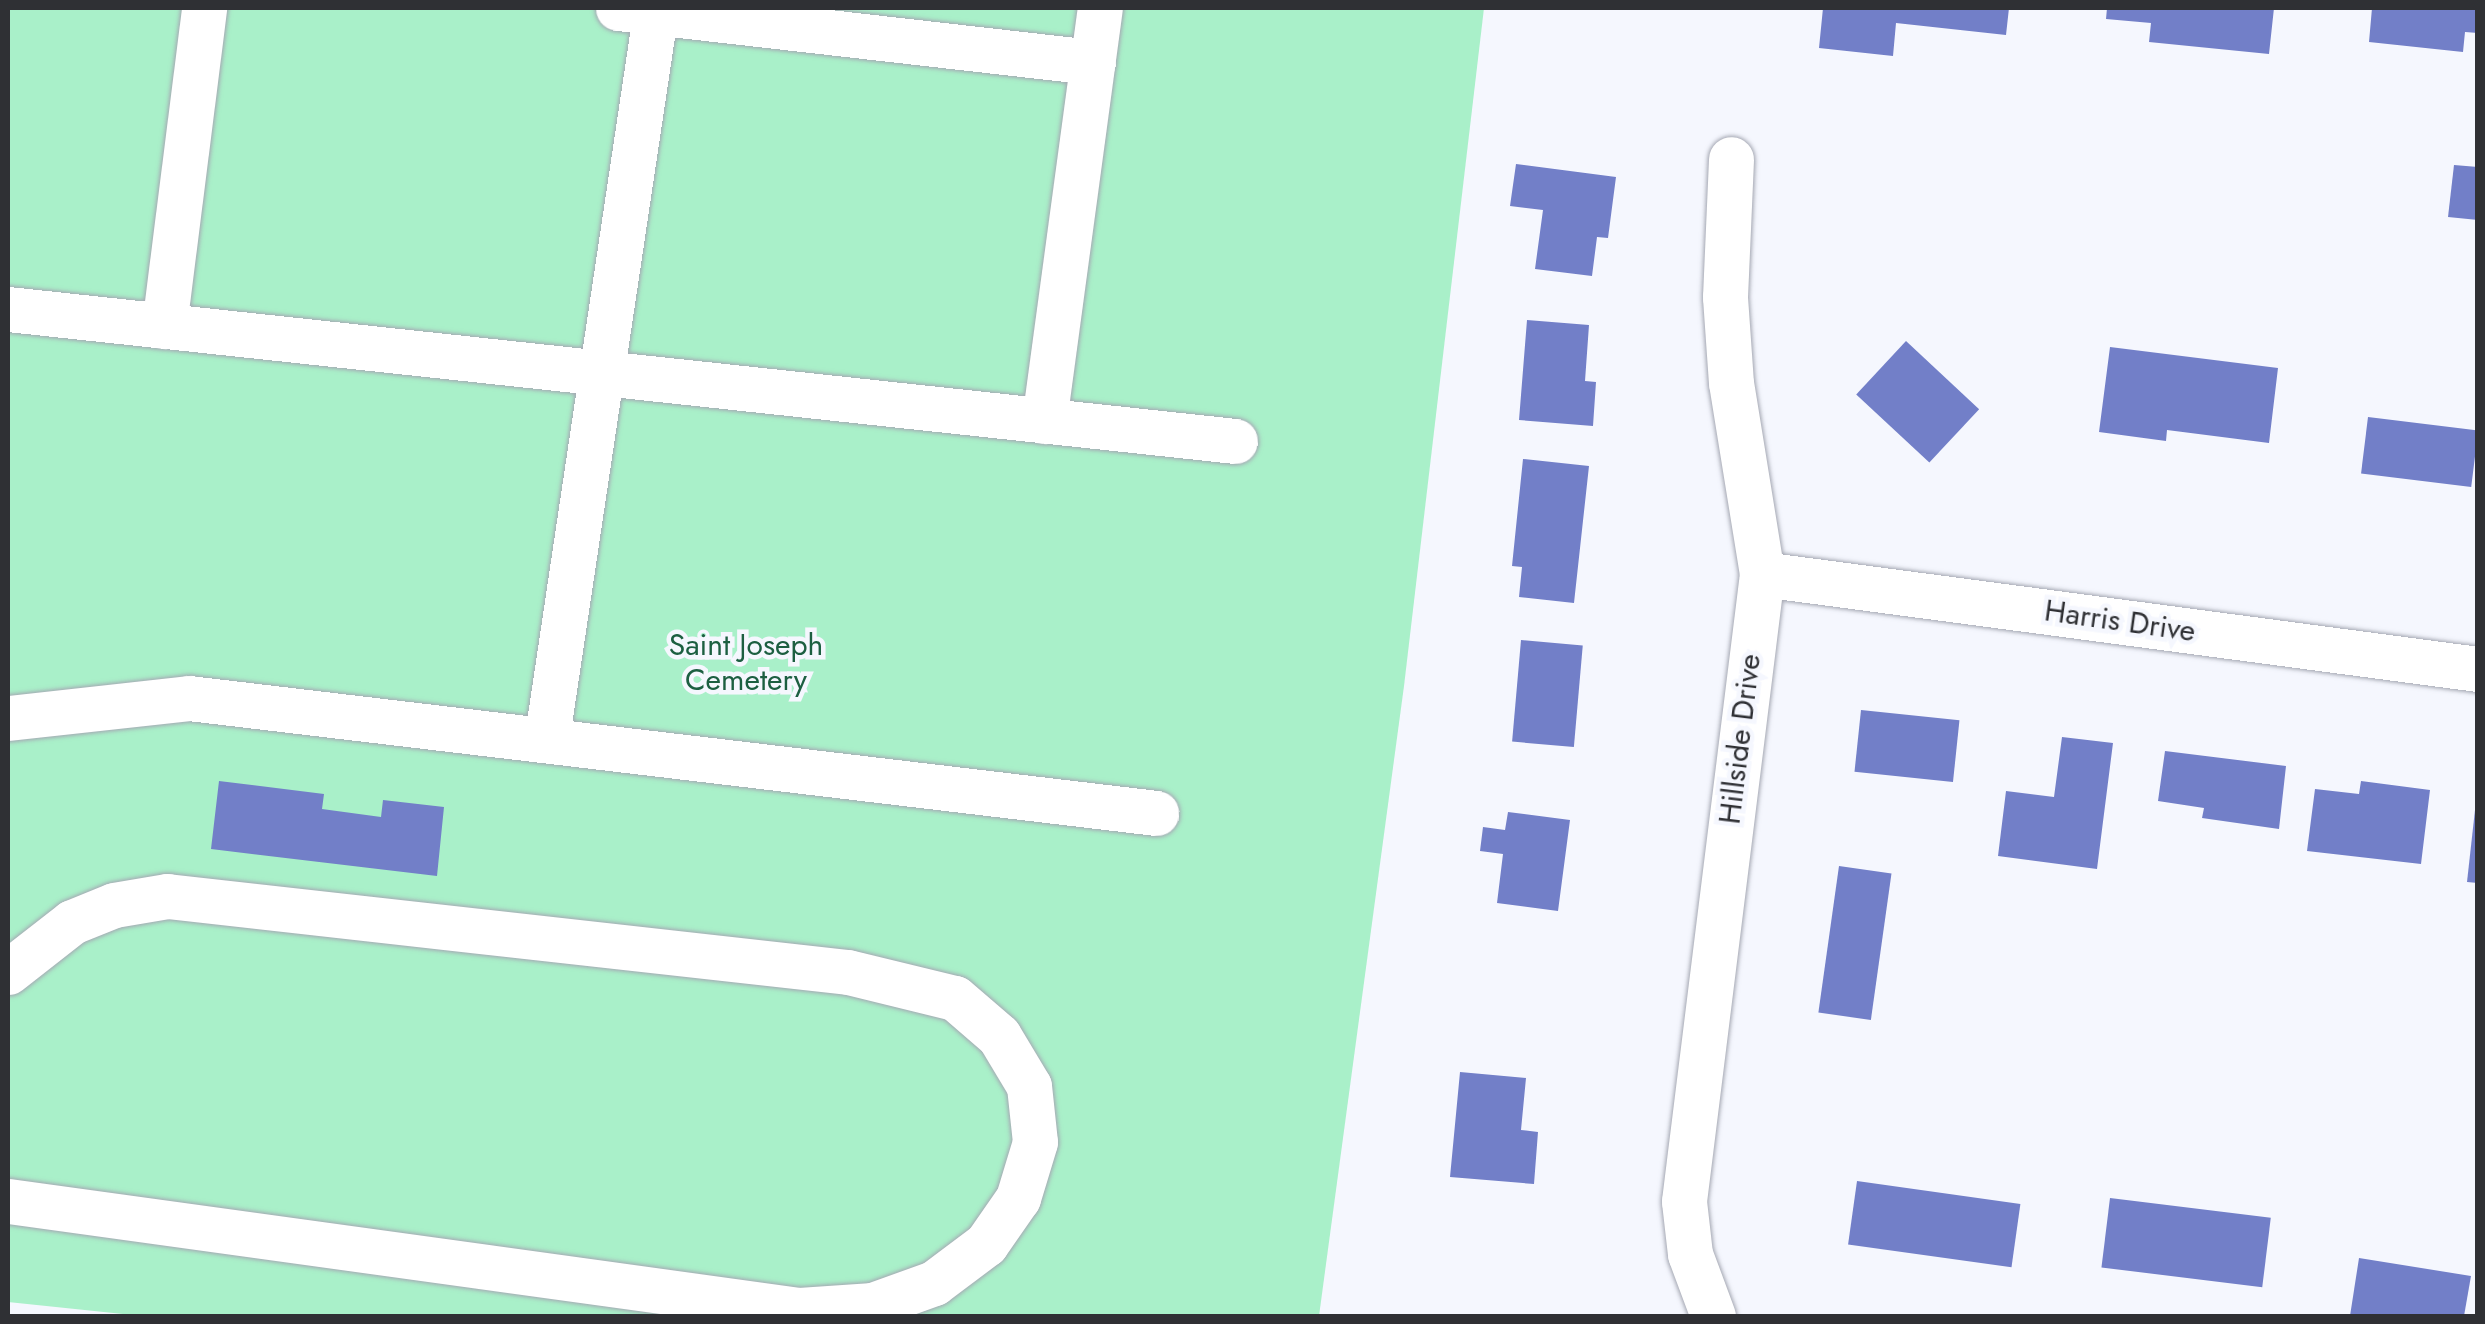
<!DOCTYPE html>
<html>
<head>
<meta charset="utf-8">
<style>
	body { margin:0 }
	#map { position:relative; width:2485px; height:1324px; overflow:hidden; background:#f5f7fe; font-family:Jost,sans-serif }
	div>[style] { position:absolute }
	.green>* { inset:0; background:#a9f0c9 }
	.building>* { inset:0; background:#727fc8; transform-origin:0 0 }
	.roads { filter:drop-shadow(0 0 2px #a5a8b3) drop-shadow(0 0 2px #a5a8b3) }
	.minor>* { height:45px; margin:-22.5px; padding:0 22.5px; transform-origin:22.5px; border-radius:22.5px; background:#fff }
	span { translate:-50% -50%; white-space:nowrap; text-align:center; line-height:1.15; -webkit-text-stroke:9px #f5f7fe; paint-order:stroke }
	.street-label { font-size:30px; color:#2f3034 }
	.park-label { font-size:30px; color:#1c5f41 }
	.frame { position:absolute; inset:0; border:10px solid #2f3034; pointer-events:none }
</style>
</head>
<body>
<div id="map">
	<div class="green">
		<i style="clip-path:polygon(8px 8px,1484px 8px,1404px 686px,1319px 1316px,142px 1316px,8px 1302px)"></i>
	</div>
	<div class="building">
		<i style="clip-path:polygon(1823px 8px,2009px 8px,2006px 35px,1896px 23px,1893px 56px,1819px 48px)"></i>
		<i style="clip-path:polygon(2107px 8px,2274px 8px,2269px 54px,2149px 42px,2151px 23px,2106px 19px)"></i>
		<i style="clip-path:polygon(2372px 8px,2478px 8px,2478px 33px,2465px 32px,2463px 52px,2369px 42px)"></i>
		<i style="clip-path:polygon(1516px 164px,1616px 177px,1608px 238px,1597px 237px,1592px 276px,1535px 269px,1543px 210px,1510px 206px)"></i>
		<i style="clip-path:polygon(2454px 165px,2478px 167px,2478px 220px,2448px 217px)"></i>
		<i style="clip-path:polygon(1527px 320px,1589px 325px,1585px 381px,1596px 382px,1593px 426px,1519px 420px)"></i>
		<i style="left:1906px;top:341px;width:100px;height:73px;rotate:43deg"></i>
		<i style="clip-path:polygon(2110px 347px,2278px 368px,2269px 443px,2167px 430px,2166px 441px,2099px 432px)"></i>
		<i style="left:2368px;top:417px;width:111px;height:57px;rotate:7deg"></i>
		<i style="clip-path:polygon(1523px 459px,1589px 466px,1574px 603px,1519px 597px,1522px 567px,1512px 566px)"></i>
		<i style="left:1521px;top:640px;width:62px;height:102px;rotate:5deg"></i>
		<i style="left:1861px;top:710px;width:99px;height:62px;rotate:6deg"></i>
		<i style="clip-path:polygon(2062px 737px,2113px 743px,2097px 869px,1998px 856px,2006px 791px,2054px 797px)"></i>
		<i style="clip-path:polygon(2165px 751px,2286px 766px,2279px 829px,2202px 818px,2204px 808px,2158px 801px)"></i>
		<i style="clip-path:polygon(219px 781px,324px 794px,322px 809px,381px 817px,383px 800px,444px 807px,437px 876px,211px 849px)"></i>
		<i style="clip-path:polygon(2361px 781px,2430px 790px,2421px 864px,2307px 851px,2315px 789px,2359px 794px)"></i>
		<i style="clip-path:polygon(2475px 810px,2478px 810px,2478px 883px,2467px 882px)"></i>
		<i style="clip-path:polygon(1508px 812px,1570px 820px,1558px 911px,1497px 903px,1503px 854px,1480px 851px,1483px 827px,1505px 830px)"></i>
		<i style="left:1839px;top:866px;width:53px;height:148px;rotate:8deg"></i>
		<i style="clip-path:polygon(1460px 1072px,1526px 1078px,1521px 1130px,1538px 1132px,1534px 1184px,1450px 1177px)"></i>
		<i style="left:1857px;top:1181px;width:165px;height:64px;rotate:8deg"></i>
		<i style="left:2110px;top:1198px;width:162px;height:70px;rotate:7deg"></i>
		<i style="clip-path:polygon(2359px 1258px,2471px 1276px,2464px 1316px,2350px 1316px)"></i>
	</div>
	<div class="roads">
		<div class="minor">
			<i style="left:618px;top:8px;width:478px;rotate:6.5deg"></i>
			<i style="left:8px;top:309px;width:1234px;rotate:6.14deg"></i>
			<i style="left:164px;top:326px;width:321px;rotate:-82.8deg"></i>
			<i style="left:1044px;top:421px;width:417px;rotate:-82.3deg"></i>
			<i style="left:1762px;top:574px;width:722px;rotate:7.56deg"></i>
			<i style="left:8px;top:718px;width:182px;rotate:-6.3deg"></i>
			<i style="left:189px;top:698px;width:974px;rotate:6.78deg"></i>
			<i style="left:547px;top:736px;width:736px;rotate:-81.48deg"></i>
			<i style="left:8px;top:972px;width:81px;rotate:-38deg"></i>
			<i style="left:72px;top:922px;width:45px;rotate:-22deg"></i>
			<i style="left:114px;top:905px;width:54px;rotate:-9.6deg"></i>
			<i style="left:167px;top:896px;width:685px;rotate:6.37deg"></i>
			<i style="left:848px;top:972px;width:110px;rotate:13.7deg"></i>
			<i style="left:955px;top:998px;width:58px;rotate:40.8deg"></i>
			<i style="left:999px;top:1036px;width:58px;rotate:59deg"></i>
			<i style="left:1029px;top:1086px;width:56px;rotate:83.9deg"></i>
			<i style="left:1035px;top:1142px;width:59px;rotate:106.9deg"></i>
			<i style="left:1018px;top:1198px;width:56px;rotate:124.8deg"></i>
			<i style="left:986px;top:1244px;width:65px;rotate:143.1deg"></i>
			<i style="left:934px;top:1283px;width:65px;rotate:160.2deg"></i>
			<i style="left:873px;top:1305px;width:74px;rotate:176.1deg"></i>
			<i style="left:799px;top:1310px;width:798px;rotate:-172.15deg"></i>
			<i style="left:1713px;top:1316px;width:66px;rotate:-110.4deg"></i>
			<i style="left:1690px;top:1254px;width:53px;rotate:-96.5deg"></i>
			<i style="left:1684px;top:1201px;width:632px;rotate:-82.91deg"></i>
			<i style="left:1762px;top:574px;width:193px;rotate:-99.2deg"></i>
			<i style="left:1731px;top:383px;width:86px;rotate:-94deg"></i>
			<i style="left:1725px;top:297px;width:138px;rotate:-87.5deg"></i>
		</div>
	</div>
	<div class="street-label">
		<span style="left:2120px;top:621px;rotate:8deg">Harris Drive</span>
		<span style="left:1740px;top:739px;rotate:-83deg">Hillside Drive</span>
	</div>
	<div class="park-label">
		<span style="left:746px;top:662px">Saint Joseph<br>Cemetery</span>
	</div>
	<div class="frame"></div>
</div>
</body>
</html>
